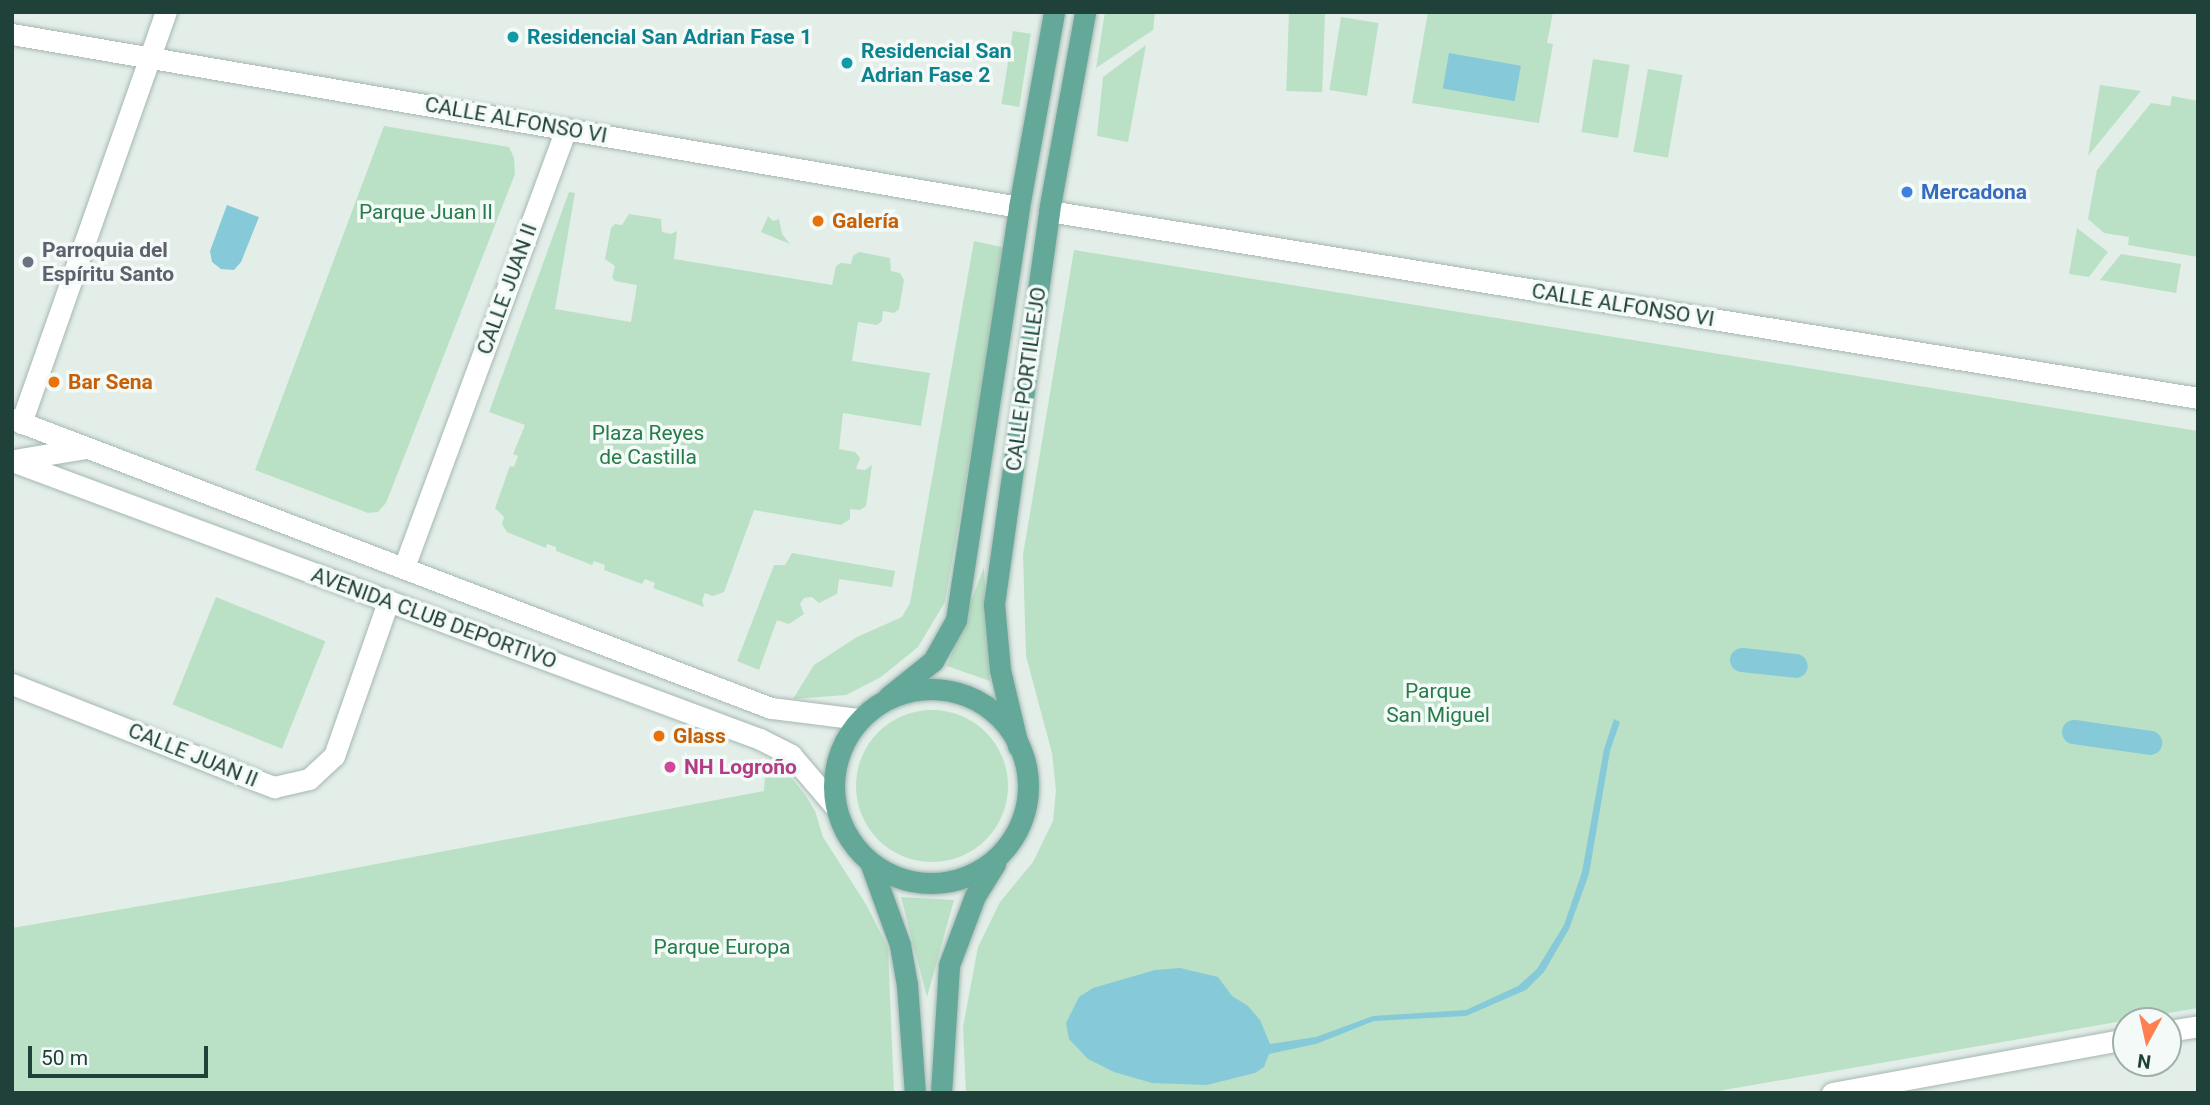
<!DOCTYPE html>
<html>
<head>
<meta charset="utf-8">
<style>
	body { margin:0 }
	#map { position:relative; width:2210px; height:1105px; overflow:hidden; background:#e3eee9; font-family:Roboto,sans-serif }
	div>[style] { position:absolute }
	.green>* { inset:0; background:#bae1c5; transform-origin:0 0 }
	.round { border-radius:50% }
	.water>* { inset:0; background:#86c9d8; transform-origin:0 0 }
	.canal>* { height:24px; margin:-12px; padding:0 12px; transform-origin:12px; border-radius:12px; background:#86c9d8 }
	.roads { filter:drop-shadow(0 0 2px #a5b7b1) drop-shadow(0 0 2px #a5b7b1) }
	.minor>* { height:21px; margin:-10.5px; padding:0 10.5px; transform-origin:10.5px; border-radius:10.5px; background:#fff }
	.major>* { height:21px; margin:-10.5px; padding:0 10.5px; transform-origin:10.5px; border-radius:10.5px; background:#63a898 }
	.major>.ring { margin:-10.5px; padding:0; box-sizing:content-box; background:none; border:21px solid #63a898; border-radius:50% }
	.dots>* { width:19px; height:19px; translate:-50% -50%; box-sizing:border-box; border:4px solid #f4faf7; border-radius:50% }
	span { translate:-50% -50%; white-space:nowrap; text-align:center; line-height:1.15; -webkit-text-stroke:7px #f4faf7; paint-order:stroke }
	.culture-label { font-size:21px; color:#0d838f; font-weight:700 }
	.left { translate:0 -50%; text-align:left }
	.street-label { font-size:21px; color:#204139 }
	.shop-label { font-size:21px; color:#366cbe; font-weight:700 }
	.park-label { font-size:21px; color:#267c4a }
	.food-label { font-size:21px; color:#c56008; font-weight:700 }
	.worship-label { font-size:21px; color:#5b616d; font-weight:700 }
	.hotel-label { font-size:21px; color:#b23c85; font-weight:700 }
	.frame { position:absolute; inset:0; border:14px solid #204139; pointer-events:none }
	.north { position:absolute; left:2112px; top:1007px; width:70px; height:70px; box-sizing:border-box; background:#f4faf7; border:2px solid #9fb0ab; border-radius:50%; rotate:188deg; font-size:19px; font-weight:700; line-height:28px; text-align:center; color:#204139 }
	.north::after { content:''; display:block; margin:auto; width:24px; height:32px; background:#ff7f50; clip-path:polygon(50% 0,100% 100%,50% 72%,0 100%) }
	.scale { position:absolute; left:28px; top:1046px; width:180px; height:32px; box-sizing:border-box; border:4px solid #204139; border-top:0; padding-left:9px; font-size:21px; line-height:24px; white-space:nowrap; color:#204139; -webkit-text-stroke:5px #f4faf7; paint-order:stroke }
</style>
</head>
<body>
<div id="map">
	<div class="green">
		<i style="clip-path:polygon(1105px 12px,1155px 12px,1153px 30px,1096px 68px)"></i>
		<i style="left:1289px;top:12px;width:36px;height:79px;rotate:2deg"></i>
		<i style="clip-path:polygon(1428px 12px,1553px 12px,1547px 43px,1553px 44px,1539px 123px,1412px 103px)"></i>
		<i style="left:1341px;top:17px;width:38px;height:74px;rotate:9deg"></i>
		<i style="left:1013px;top:31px;width:18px;height:74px;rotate:9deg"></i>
		<i style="clip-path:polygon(1146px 45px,1128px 142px,1097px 136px,1103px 77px)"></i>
		<i style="left:1593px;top:59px;width:37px;height:74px;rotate:9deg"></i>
		<i style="left:1648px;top:69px;width:35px;height:84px;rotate:10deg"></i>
		<i style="clip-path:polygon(2100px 85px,2141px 91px,2088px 156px)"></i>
		<i style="clip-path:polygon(2172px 96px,2198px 101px,2198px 257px,2128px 245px,2129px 237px,2104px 233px,2088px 219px,2097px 170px,2151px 103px,2170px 106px)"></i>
		<i style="clip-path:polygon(384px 126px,509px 147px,514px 158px,515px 174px,386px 503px,378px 512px,368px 513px,255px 470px)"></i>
		<i style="clip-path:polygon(569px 192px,575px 193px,555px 309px,631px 322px,637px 285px,615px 281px,612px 277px,615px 266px,605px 259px,611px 228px,615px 224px,622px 225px,629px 214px,661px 219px,662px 232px,671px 234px,677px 231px,674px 259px,832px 285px,836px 266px,841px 263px,851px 264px,853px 256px,859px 252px,890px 258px,891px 271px,900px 273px,904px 280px,899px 309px,894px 313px,883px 311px,882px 321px,877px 325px,858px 322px,852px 361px,930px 373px,921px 426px,843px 413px,839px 449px,855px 452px,860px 458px,856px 469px,865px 470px,872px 465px,866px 506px,860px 510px,850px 509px,850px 519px,841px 525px,754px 510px,724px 592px,713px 596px,705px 593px,702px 600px,704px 607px,653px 588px,655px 583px,645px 579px,642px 584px,604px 570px,605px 565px,594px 561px,592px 565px,556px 551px,556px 547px,547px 544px,546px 548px,507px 532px,502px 524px,504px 517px,495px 508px,510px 466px,514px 467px,518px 456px,513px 454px,525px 425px,489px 412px)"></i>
		<i style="clip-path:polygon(768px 216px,773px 221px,779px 219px,782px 234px,790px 244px,761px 232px)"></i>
		<i style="clip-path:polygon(2077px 228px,2108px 252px,2089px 277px,2069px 274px)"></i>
		<i style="clip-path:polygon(974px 241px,1006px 248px,945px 602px,918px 647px,881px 677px,846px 695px,793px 699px,814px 665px,857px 637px,902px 617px,910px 603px)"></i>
		<i style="clip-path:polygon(1074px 250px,2198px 431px,2198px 1008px,1707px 1093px,966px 1093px,963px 1027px,978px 947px,1000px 902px,1033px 862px,1053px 821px,1056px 790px,1052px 753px,1026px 656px,1023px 555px)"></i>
		<i style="clip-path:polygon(2121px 254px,2181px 264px,2176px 293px,2100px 280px)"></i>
		<i style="clip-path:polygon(792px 553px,895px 571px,892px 587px,839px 579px,837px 594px,819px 603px,812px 597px,804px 598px,800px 604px,804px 614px,789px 624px,777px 620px,759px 670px,737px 661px,774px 565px,785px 565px)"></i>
		<i style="clip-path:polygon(984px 567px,990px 681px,947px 666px)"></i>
		<i style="left:216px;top:597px;width:118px;height:116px;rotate:22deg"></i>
		<i class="round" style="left:856px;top:710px;width:152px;height:152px"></i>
		<i style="clip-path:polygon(766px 761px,790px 776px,806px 796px,815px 811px,823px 837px,867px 906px,888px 948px,894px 1093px,12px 1093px,12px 928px,281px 882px,764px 791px)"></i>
		<i style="clip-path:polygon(901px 897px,954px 900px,927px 997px)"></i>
	</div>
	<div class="water">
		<i style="left:1449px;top:53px;width:73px;height:36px;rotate:10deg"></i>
		<i style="clip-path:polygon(227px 205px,259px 217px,241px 262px,234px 270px,221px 269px,212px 262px,210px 251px)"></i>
		<i style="clip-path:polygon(1614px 719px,1620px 722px,1610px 751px,1589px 874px,1569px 929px,1544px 972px,1526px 990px,1466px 1016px,1374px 1021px,1316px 1044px,1269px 1054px,1264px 1067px,1255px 1073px,1207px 1085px,1152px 1083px,1114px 1072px,1088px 1059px,1069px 1039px,1066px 1023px,1079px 997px,1093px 988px,1155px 970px,1180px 968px,1218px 977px,1232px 996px,1248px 1006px,1260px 1020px,1270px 1044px,1316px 1037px,1373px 1016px,1466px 1010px,1518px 986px,1537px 969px,1564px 925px,1582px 872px,1604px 749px)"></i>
	</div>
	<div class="canal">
		<i style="left:1742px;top:660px;width:54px;rotate:6.3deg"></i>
		<i style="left:2074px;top:732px;width:77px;rotate:8.2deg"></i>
	</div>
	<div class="roads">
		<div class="minor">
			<i style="left:12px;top:34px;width:1022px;rotate:9.75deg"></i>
			<i style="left:1049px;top:211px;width:1164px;rotate:9.24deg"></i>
			<i style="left:12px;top:419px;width:812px;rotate:20.85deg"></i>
			<i style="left:771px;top:708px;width:89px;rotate:7.1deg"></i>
			<i style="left:21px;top:423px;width:436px;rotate:-70.6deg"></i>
			<i style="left:14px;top:460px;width:73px;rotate:-9.5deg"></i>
			<i style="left:12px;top:461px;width:798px;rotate:20.39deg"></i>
			<i style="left:760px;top:739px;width:35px;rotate:27deg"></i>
			<i style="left:791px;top:755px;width:66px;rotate:49.3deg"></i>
			<i style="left:404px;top:567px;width:467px;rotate:-69.7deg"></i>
			<i style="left:12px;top:684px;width:282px;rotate:21.5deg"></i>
			<i style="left:274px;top:787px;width:36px;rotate:-13deg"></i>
			<i style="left:309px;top:779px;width:34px;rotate:-43deg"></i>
			<i style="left:334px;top:756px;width:163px;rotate:-70.7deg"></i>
			<i style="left:2168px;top:1031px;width:30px;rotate:-9deg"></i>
			<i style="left:1832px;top:1093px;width:299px;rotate:-10.4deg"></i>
		</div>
		<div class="major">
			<i class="ring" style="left:834px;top:689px;width:173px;height:173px"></i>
			<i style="left:888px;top:697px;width:58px;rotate:-38.7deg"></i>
			<i style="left:933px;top:661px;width:47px;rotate:-60.7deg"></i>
			<i style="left:956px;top:620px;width:418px;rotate:-81.3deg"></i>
			<i style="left:1019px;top:207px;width:198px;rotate:-79.8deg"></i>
			<i style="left:1018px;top:746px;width:78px;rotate:-103.3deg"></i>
			<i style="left:1000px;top:670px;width:66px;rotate:-95.2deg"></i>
			<i style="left:994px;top:604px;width:397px;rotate:-82deg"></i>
			<i style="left:1049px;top:211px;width:202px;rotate:-79.7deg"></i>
			<i style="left:870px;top:862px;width:88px;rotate:70.1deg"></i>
			<i style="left:900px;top:945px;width:41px;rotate:80.1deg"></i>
			<i style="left:907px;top:985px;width:108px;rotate:85.8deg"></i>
			<i style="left:941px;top:1093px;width:128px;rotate:-86.4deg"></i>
			<i style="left:949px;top:965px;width:74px;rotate:-69.4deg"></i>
			<i style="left:975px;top:896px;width:38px;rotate:-58deg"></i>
		</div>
	</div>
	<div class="dots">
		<i style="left:513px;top:37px;background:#0f9aa8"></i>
		<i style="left:847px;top:63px;background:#0f9aa8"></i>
		<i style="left:1907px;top:192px;background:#3f7fe0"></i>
		<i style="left:818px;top:221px;background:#e8710a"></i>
		<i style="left:28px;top:262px;background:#6b7280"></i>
		<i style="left:54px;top:382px;background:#e8710a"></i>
		<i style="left:659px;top:736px;background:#e8710a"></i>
		<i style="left:670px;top:767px;background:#d1479c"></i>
	</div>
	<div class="culture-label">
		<span class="left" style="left:527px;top:37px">Residencial San Adrian Fase 1</span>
		<span class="left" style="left:861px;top:63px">Residencial San<br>Adrian Fase 2</span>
	</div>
	<div class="street-label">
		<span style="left:516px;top:120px;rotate:10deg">CALLE ALFONSO VI</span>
		<span style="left:507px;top:289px;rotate:-70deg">CALLE JUAN II</span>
		<span style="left:1623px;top:305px;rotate:9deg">CALLE ALFONSO VI</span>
		<span style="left:1026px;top:379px;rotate:-82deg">CALLE PORTILLEJO</span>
		<span style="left:434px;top:618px;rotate:20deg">AVENIDA CLUB DEPORTIVO</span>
		<span style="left:193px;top:755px;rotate:22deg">CALLE JUAN II</span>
	</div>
	<div class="shop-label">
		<span class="left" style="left:1921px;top:192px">Mercadona</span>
	</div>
	<div class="park-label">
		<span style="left:426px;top:212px">Parque Juan II</span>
		<span style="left:648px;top:445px">Plaza Reyes<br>de Castilla</span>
		<span style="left:1438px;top:703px">Parque<br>San Miguel</span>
		<span style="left:722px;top:947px">Parque Europa</span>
	</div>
	<div class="food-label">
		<span class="left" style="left:832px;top:221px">Galería</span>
		<span class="left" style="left:68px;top:382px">Bar Sena</span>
		<span class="left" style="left:673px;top:736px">Glass</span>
	</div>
	<div class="worship-label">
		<span class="left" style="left:42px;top:262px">Parroquia del<br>Espíritu Santo</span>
	</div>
	<div class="hotel-label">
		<span class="left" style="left:684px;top:767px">NH Logroño</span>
	</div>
	<div class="frame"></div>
	<div class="north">N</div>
	<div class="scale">50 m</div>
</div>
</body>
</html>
